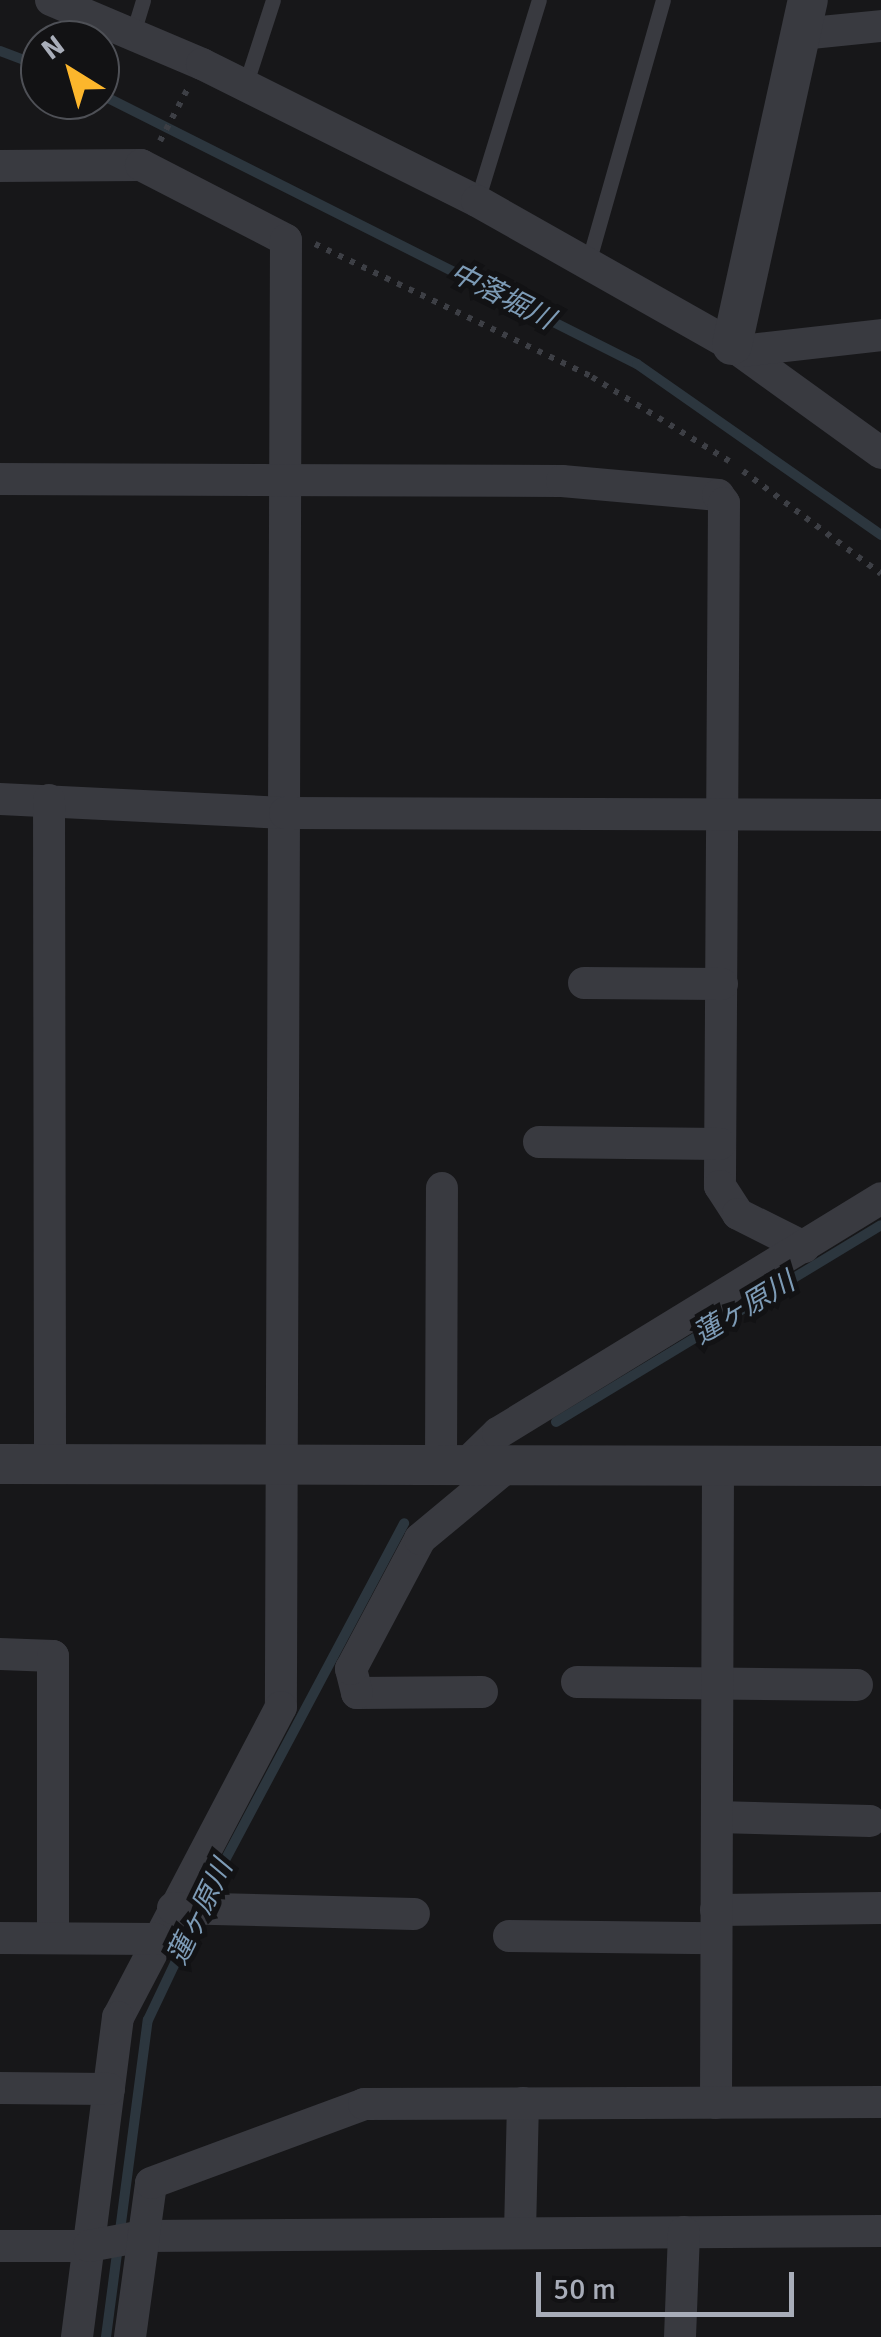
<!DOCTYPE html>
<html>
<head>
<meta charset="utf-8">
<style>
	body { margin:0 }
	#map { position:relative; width:881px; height:2337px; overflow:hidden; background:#171719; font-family:Signika,"Noto Sans JP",sans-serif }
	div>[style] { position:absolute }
	.stream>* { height:10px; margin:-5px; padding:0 5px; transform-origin:5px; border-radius:5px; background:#2c363e }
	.path>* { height:6px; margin-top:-3px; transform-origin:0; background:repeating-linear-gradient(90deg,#3d3f45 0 5px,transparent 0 13px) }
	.service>* { height:15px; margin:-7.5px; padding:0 7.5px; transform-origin:7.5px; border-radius:7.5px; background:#393a40 }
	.minor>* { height:32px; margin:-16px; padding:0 16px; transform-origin:16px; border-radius:16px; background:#393a40 }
	.tertiary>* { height:40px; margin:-20px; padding:0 20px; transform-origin:20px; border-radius:20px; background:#393a40 }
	span { translate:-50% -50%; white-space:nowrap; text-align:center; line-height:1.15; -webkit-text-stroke:10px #121214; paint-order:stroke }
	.water-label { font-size:28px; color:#7d9bb6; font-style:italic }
	.north { position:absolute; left:20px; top:20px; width:100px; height:100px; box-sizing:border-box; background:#121214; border:2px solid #4e5056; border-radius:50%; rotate:323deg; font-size:28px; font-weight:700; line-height:40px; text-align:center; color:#a8adb9 }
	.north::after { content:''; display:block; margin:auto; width:35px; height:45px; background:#fcb62c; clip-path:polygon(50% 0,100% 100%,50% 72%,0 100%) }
	.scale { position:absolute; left:536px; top:2272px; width:258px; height:45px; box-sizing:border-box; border:5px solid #a8adb9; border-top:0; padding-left:12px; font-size:30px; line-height:35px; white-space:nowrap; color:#a8adb9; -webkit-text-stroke:8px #121214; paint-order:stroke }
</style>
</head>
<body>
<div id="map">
	<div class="stream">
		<i style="left:0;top:51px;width:43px;rotate:20.6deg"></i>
		<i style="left:100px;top:94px;width:601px;rotate:26.69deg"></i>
		<i style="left:637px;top:364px;width:298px;rotate:35deg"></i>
		<i style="left:556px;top:1422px;width:380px;rotate:-31.2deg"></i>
		<i style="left:106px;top:2337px;width:320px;rotate:-82.5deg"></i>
		<i style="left:148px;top:2020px;width:156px;rotate:-64.6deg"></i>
		<i style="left:215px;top:1879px;width:403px;rotate:-62deg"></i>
	</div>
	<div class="path">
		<i style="left:160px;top:141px;width:58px;rotate:-62.1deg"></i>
		<i style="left:315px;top:244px;width:307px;rotate:25.6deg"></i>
		<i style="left:592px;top:377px;width:161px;rotate:31.5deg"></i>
		<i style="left:743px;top:471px;width:172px;rotate:36.7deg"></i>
	</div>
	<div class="service">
		<i style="left:133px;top:33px;width:34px;rotate:-73deg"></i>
		<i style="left:245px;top:86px;width:90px;rotate:-72deg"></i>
		<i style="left:477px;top:201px;width:210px;rotate:-72.9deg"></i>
		<i style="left:588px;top:263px;width:273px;rotate:-74.1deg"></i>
	</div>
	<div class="minor">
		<i style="left:51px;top:0;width:164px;rotate:23deg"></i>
		<i style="left:202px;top:64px;width:307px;rotate:26.5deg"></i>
		<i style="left:477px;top:201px;width:293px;rotate:29.5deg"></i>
		<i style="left:732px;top:345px;width:184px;rotate:35.9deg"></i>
		<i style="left:801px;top:34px;width:80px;rotate:-5.7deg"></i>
		<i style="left:0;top:166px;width:141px;rotate:-0.4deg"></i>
		<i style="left:141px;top:165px;width:163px;rotate:27.3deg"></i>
		<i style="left:286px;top:240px;width:1467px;rotate:90.2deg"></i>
		<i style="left:281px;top:1707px;width:350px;rotate:117.7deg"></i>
		<i style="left:118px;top:2017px;width:323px;rotate:97.3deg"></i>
		<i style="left:741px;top:351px;width:141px;rotate:-6.5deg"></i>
		<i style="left:0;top:479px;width:562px;rotate:0.2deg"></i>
		<i style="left:562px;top:481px;width:157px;rotate:5.1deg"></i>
		<i style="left:718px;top:495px;width:10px;rotate:53deg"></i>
		<i style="left:724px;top:503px;width:683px;rotate:90.34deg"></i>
		<i style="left:720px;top:1186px;width:33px;rotate:57deg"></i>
		<i style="left:738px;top:1214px;width:74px;rotate:26.6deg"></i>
		<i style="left:0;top:799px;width:285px;rotate:2.8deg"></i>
		<i style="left:285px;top:813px;width:596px;rotate:0.19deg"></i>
		<i style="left:49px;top:800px;width:664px;rotate:89.91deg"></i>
		<i style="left:584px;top:983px;width:138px;rotate:0.4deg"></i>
		<i style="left:539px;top:1142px;width:181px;rotate:0.6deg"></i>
		<i style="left:441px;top:1465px;width:277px;rotate:-89.8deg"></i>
		<i style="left:463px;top:1467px;width:49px;rotate:-44.2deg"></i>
		<i style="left:498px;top:1433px;width:449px;rotate:-31.5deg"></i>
		<i style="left:0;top:1654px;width:53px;rotate:2.2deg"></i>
		<i style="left:53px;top:1656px;width:282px;rotate:90deg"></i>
		<i style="left:577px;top:1682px;width:280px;rotate:0.6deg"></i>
		<i style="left:482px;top:1692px;width:125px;rotate:179.5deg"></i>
		<i style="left:357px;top:1693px;width:25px;rotate:-104deg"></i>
		<i style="left:351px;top:1669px;width:147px;rotate:-62deg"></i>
		<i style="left:420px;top:1539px;width:114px;rotate:-39.7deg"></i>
		<i style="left:717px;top:1817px;width:153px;rotate:1.5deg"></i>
		<i style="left:173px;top:1908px;width:241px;rotate:1.4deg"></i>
		<i style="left:716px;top:1910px;width:165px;rotate:-0.7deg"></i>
		<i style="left:509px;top:1936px;width:207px;rotate:0.6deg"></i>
		<i style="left:0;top:1938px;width:156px;rotate:0.4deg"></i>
		<i style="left:0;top:2088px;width:109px;rotate:0.5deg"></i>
		<i style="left:716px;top:2103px;width:636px;rotate:-89.82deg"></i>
		<i style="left:520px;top:2233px;width:130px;rotate:-88.7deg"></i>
		<i style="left:0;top:2246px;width:89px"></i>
		<i style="left:89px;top:2246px;width:55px;rotate:-10.5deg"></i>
		<i style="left:143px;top:2236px;width:738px;rotate:-0.39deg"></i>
		<i style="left:130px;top:2337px;width:155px;rotate:-82.2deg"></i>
		<i style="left:151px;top:2183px;width:227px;rotate:-20.3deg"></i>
		<i style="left:364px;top:2104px;width:517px;rotate:-0.22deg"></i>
		<i style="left:680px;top:2337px;width:105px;rotate:-87.8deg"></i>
	</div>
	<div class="tertiary">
		<i style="left:732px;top:345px;width:353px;rotate:-77.6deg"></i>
		<i style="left:0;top:1464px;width:881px;rotate:0.13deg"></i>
	</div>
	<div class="water-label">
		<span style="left:502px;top:296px;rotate:27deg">中落堀川</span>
		<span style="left:744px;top:1308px;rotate:-31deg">蓮ヶ原川</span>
		<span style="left:200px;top:1912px;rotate:-64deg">蓮ヶ原川</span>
	</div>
	<div class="north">N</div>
	<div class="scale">50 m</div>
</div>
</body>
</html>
